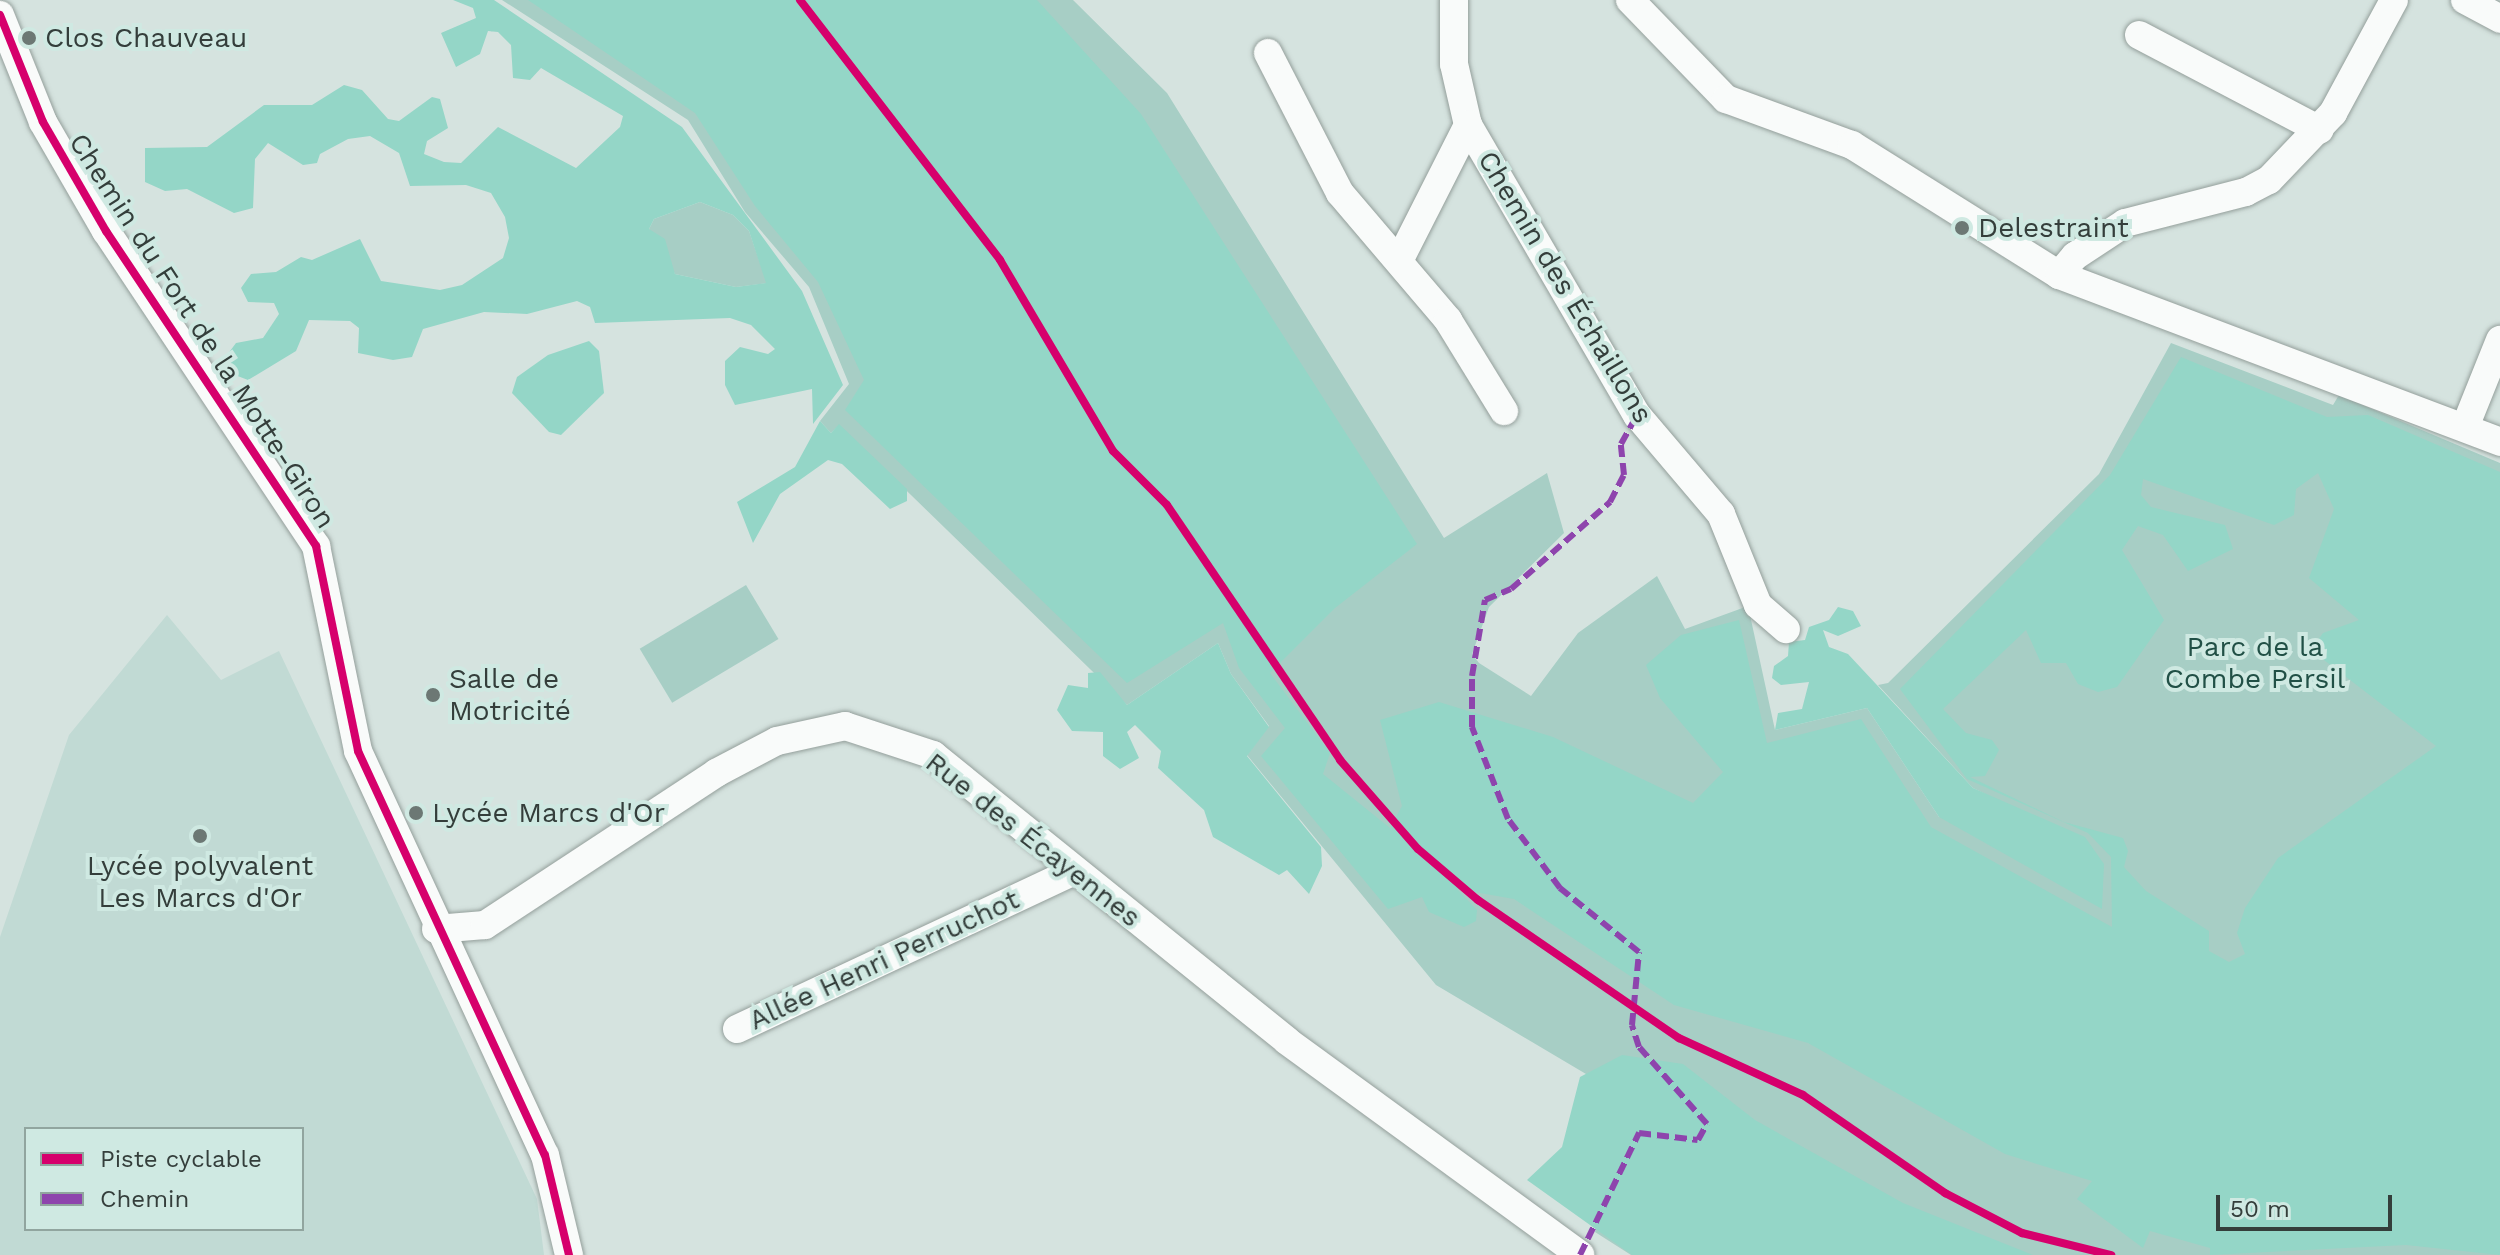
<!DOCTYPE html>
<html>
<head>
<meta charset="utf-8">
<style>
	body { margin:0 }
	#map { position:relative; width:2500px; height:1255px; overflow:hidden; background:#d5e3df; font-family:"Work Sans",sans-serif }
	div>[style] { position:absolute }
	.built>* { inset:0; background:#c1dad4 }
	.green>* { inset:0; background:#a7cec5; transform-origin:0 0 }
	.forest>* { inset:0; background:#94d6c7 }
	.roads { filter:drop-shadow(0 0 2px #949f9b) drop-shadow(0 0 2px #949f9b) }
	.street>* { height:28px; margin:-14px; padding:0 14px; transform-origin:14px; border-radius:14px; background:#f9fbfa }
	.quiet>* { height:6px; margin-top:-3px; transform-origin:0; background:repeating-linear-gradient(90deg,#8e44ad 0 12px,transparent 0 18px) }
	.cycleway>* { height:8px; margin:-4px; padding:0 4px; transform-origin:4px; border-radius:4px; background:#d6006c }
	.dots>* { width:22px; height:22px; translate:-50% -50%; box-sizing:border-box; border:4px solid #cfe9e2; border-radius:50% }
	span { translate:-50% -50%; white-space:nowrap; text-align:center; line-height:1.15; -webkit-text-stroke:8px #cfe9e2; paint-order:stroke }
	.poi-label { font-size:28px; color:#343e3b }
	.left { translate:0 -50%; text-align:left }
	.street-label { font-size:28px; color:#343e3b }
	.park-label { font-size:28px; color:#215046 }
	.legend { position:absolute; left:24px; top:1127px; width:280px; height:104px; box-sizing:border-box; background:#cfe9e2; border:2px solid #91a59f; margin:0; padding:10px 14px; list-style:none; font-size:24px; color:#343e3b }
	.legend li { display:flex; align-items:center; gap:16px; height:40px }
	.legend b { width:40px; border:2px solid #91a59f }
	.scale { position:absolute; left:2216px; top:1195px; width:176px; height:36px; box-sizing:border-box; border:4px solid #343e3b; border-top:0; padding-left:10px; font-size:24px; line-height:28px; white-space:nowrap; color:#343e3b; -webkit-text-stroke:6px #cfe9e2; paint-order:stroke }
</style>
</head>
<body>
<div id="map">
	<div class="built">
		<i style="clip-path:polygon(evenodd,167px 615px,221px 680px,279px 651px,537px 1199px,544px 1255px,0 1255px,0 937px,69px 735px,167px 615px,26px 1129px,302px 1129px,302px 1229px,26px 1229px,26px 1129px)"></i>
	</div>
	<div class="green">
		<i style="clip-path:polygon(502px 0,1073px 0,1167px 93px,1444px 538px,1547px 473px,1564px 533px,1489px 607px,1472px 654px,1479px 663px,1531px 696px,1578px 633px,1657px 576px,1685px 629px,1748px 606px,1775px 730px,1867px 708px,1939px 817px,2022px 812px,1973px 788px,1878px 685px,1888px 683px,2099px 474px,2171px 343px,2333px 405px,2339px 395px,2500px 463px,2500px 1255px,1631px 1255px,1595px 1232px,1637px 1096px,1586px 1074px,1436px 985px,1247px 755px,1269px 726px,1231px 674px,1218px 643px,1127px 705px,839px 425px,831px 433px,820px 421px,849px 384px,809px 287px,745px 212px,688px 120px)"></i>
		<i style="clip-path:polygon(700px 202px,733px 215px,749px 231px,767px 283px,736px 287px,675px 274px,649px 229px,654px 219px)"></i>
		<i style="left:746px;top:585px;width:63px;height:124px;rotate:59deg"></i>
	</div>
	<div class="forest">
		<i style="clip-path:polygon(evenodd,453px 0,494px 0,682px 127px,802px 291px,843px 385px,813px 424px,812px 389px,735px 405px,725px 385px,725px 361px,740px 347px,768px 354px,775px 349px,751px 325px,730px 318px,595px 323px,590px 307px,577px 301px,527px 314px,484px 312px,423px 329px,412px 357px,393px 360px,358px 353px,359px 328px,350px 321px,309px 320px,296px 351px,248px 380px,235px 375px,227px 355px,236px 343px,263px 338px,279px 314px,274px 303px,248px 302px,241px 288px,251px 274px,276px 272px,301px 257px,312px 260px,360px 239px,381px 281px,440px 290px,462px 285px,503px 258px,509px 238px,505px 217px,491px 193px,466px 185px,410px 186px,399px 153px,370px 136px,348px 139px,320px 154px,317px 163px,303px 165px,268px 143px,255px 159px,253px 208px,234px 213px,187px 189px,165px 191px,145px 182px,145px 148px,207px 147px,264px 105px,312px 105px,344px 85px,362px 90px,388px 119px,399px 121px,432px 97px,440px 99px,448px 128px,427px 141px,424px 154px,444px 162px,461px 163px,498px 127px,576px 168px,620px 127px,623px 116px,541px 68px,530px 80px,513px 78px,511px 45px,498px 32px,488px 31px,480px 54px,456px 67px,441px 33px,476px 18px,473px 8px,453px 0,700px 202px,733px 215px,749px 231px,766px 283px,736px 287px,675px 274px,665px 239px,649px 229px,654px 219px,700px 202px)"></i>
		<i style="clip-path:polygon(evenodd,528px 0,1037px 0,1141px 114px,1417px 544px,1335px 608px,1270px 673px,1330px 753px,1323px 774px,1390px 828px,1402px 806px,1380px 720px,1439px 702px,1553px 737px,1693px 803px,1723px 772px,1660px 698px,1646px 665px,1681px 635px,1739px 620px,1767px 743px,1861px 719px,1931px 827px,2112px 927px,2111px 857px,2088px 833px,1967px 779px,1900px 689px,2110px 475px,2181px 357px,2327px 417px,2368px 415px,2500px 472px,2500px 1255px,2406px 1245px,2210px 1255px,2210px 1248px,2150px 1231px,2143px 1248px,2077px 1199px,2092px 1181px,2005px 1154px,1808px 1043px,1674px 1005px,1514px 899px,1457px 889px,1477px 910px,1476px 921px,1464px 927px,1429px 912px,1422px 897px,1388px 909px,1261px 756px,1285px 728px,1239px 668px,1223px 623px,1127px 683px,845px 410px,864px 380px,818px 282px,755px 206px,695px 113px,528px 0,2318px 473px,2334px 509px,2309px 578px,2359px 620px,2323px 633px,2311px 650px,2436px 746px,2278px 858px,2245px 908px,2237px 933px,2245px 954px,2229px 962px,2209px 951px,2209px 931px,2146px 891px,2124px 867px,2128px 851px,2123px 838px,2064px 822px,1970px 777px,1985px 776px,1999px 750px,1992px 740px,1966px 733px,1943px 709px,2026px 630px,2041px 663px,2066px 663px,2078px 684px,2098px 692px,2117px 687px,2164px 620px,2122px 550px,2138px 526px,2163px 535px,2188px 571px,2233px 549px,2225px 525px,2151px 507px,2141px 495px,2143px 479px,2274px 525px,2294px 515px,2296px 489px,2318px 473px)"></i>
		<i style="clip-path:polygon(589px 341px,599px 351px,604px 393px,561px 435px,549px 432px,512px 393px,517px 377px,548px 355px)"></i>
		<i style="clip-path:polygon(820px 421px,831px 433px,839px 424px,907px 489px,907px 501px,890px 509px,842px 464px,828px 460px,780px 494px,753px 543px,737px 502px,795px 467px)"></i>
		<i style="clip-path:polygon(1838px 607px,1853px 611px,1861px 626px,1838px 636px,1823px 630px,1829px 647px,1848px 654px,1973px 788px,2085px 837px,2104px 864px,2102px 909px,1939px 817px,1867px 708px,1775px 730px,1778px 713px,1802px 709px,1809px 682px,1781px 685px,1772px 678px,1774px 666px,1788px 656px,1789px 642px,1805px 640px,1809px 627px,1829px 620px)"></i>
		<i style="clip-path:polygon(1218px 643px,1231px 674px,1269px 727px,1247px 756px,1321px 847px,1322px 866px,1309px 894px,1287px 870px,1279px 875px,1213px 837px,1204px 810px,1158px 768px,1161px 751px,1135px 725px,1127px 732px,1139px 758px,1120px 769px,1103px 756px,1103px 732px,1072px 731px,1057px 710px,1068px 685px,1088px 688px,1088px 673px,1100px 672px,1127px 705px)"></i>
		<i style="clip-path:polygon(1622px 1055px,1683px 1064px,1755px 1120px,1903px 1203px,2033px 1255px,1632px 1255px,1527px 1180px,1562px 1147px,1580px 1077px)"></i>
	</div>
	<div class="roads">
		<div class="street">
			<i style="left:1454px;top:0;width:64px;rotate:90deg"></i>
			<i style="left:1454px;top:64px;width:63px;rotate:77.1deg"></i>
			<i style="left:1468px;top:125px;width:336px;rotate:59.8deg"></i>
			<i style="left:1637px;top:415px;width:130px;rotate:49.7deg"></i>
			<i style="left:1721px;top:514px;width:98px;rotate:67.9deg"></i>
			<i style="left:1758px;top:605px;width:37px;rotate:41deg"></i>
			<i style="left:1630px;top:0;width:138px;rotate:45.9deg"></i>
			<i style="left:1726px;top:99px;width:134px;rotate:20.1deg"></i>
			<i style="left:1852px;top:145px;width:244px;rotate:32.1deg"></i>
			<i style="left:2059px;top:275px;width:472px;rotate:20.7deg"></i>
			<i style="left:2465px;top:0;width:40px;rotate:28deg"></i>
			<i style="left:0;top:15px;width:115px;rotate:68.1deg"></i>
			<i style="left:43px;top:122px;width:126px;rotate:60deg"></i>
			<i style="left:106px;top:231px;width:379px;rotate:56.3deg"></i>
			<i style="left:316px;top:546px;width:209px;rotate:78.4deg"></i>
			<i style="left:358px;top:751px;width:445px;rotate:65.2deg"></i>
			<i style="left:545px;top:1155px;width:103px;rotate:76.5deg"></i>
			<i style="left:2139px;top:35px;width:204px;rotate:27.7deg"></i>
			<i style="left:1268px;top:53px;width:157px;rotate:62.8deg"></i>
			<i style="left:1340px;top:193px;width:167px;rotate:49.6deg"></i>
			<i style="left:1448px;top:320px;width:107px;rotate:58.4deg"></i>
			<i style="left:1399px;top:261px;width:153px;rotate:-63.1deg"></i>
			<i style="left:2059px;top:275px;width:25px;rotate:-50deg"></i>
			<i style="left:2075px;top:256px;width:60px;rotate:-33.4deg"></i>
			<i style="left:2125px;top:223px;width:125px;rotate:-14.4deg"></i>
			<i style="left:2246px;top:192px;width:26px;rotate:-28deg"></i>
			<i style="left:2269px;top:180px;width:93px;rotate:-46.3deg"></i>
			<i style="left:2333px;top:113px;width:128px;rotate:-61.6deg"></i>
			<i style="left:2465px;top:427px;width:94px;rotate:-68.1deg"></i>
			<i style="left:436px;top:929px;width:49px;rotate:-4.7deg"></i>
			<i style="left:485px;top:925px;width:277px;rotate:-33.3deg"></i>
			<i style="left:716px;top:773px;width:69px;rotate:-27.7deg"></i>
			<i style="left:777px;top:741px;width:70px;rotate:-12.4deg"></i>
			<i style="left:845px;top:726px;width:93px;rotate:18.2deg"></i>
			<i style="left:933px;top:755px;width:455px;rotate:38.9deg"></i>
			<i style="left:1287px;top:1041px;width:363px;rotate:36.1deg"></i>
			<i style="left:737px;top:1029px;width:373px;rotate:-25.1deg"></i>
		</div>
	</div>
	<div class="quiet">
		<i style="left:1580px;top:1255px;width:136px;rotate:-64.2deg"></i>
		<i style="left:1639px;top:1133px;width:59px;rotate:6.8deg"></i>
		<i style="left:1698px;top:1140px;width:18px;rotate:-61deg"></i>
		<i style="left:1707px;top:1124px;width:103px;rotate:-131.4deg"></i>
		<i style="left:1639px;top:1047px;width:23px;rotate:-108deg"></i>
		<i style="left:1632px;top:1025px;width:73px;rotate:-84.5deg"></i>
		<i style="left:1639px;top:952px;width:102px;rotate:-141deg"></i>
		<i style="left:1560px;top:888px;width:86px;rotate:-127deg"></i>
		<i style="left:1508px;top:819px;width:99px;rotate:-111.4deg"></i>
		<i style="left:1472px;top:727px;width:51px;rotate:-90deg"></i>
		<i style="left:1472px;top:676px;width:77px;rotate:-80.3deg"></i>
		<i style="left:1485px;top:600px;width:28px;rotate:-23deg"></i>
		<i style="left:1511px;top:589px;width:132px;rotate:-41.3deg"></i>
		<i style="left:1610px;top:502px;width:30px;rotate:-63deg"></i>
		<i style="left:1624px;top:475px;width:31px;rotate:-96deg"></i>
		<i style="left:1621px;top:444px;width:33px;rotate:-61deg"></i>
	</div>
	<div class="cycleway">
		<i style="left:800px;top:0;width:328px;rotate:52.4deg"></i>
		<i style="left:1000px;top:260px;width:222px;rotate:59.4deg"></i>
		<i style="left:1113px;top:451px;width:76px;rotate:45deg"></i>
		<i style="left:1167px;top:505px;width:308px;rotate:55.8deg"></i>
		<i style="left:1340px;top:760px;width:118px;rotate:48.8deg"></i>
		<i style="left:1418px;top:849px;width:79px;rotate:40.4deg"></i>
		<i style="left:1478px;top:900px;width:244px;rotate:34.5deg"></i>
		<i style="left:1679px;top:1038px;width:136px;rotate:24.7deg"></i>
		<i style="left:1803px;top:1095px;width:173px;rotate:34.6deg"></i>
		<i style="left:1945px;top:1193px;width:87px;rotate:27.5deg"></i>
		<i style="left:2022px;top:1233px;width:92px;rotate:13.9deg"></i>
		<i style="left:0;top:15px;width:115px;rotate:68.1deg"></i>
		<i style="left:43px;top:122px;width:126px;rotate:60deg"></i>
		<i style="left:106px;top:231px;width:379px;rotate:56.3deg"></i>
		<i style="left:316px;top:546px;width:209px;rotate:78.4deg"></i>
		<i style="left:358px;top:751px;width:445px;rotate:65.2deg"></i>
		<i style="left:545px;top:1155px;width:103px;rotate:76.5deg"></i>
	</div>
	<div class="dots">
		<i style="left:29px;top:38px;background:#6c7874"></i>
		<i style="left:1962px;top:228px;background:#6c7874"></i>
		<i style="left:433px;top:695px;background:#6c7874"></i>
		<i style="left:416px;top:813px;background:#6c7874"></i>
		<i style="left:200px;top:836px;background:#6c7874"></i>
	</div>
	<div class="poi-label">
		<span class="left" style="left:45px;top:38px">Clos Chauveau</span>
		<span class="left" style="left:1978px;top:228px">Delestraint</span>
		<span class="left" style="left:449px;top:695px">Salle de<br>Motricité</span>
		<span class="left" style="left:432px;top:813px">Lycée Marcs d'Or</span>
		<span style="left:200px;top:882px">Lycée polyvalent<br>Les Marcs d'Or</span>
	</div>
	<div class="street-label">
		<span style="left:1565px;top:287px;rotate:59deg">Chemin des Échaillons</span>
		<span style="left:202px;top:331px;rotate:57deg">Chemin du Fort de la Motte-Giron</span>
		<span style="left:1033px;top:840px;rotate:38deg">Rue des Écayennes</span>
		<span style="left:884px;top:960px;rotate:-25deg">Allée Henri Perruchot</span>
	</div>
	<div class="park-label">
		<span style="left:2255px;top:663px">Parc de la<br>Combe Persil</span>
	</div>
	<ul class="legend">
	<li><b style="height:10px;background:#d6006c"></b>Piste cyclable</li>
	<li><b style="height:10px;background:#8e44ad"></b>Chemin</li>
	</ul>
	<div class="scale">50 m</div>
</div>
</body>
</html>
